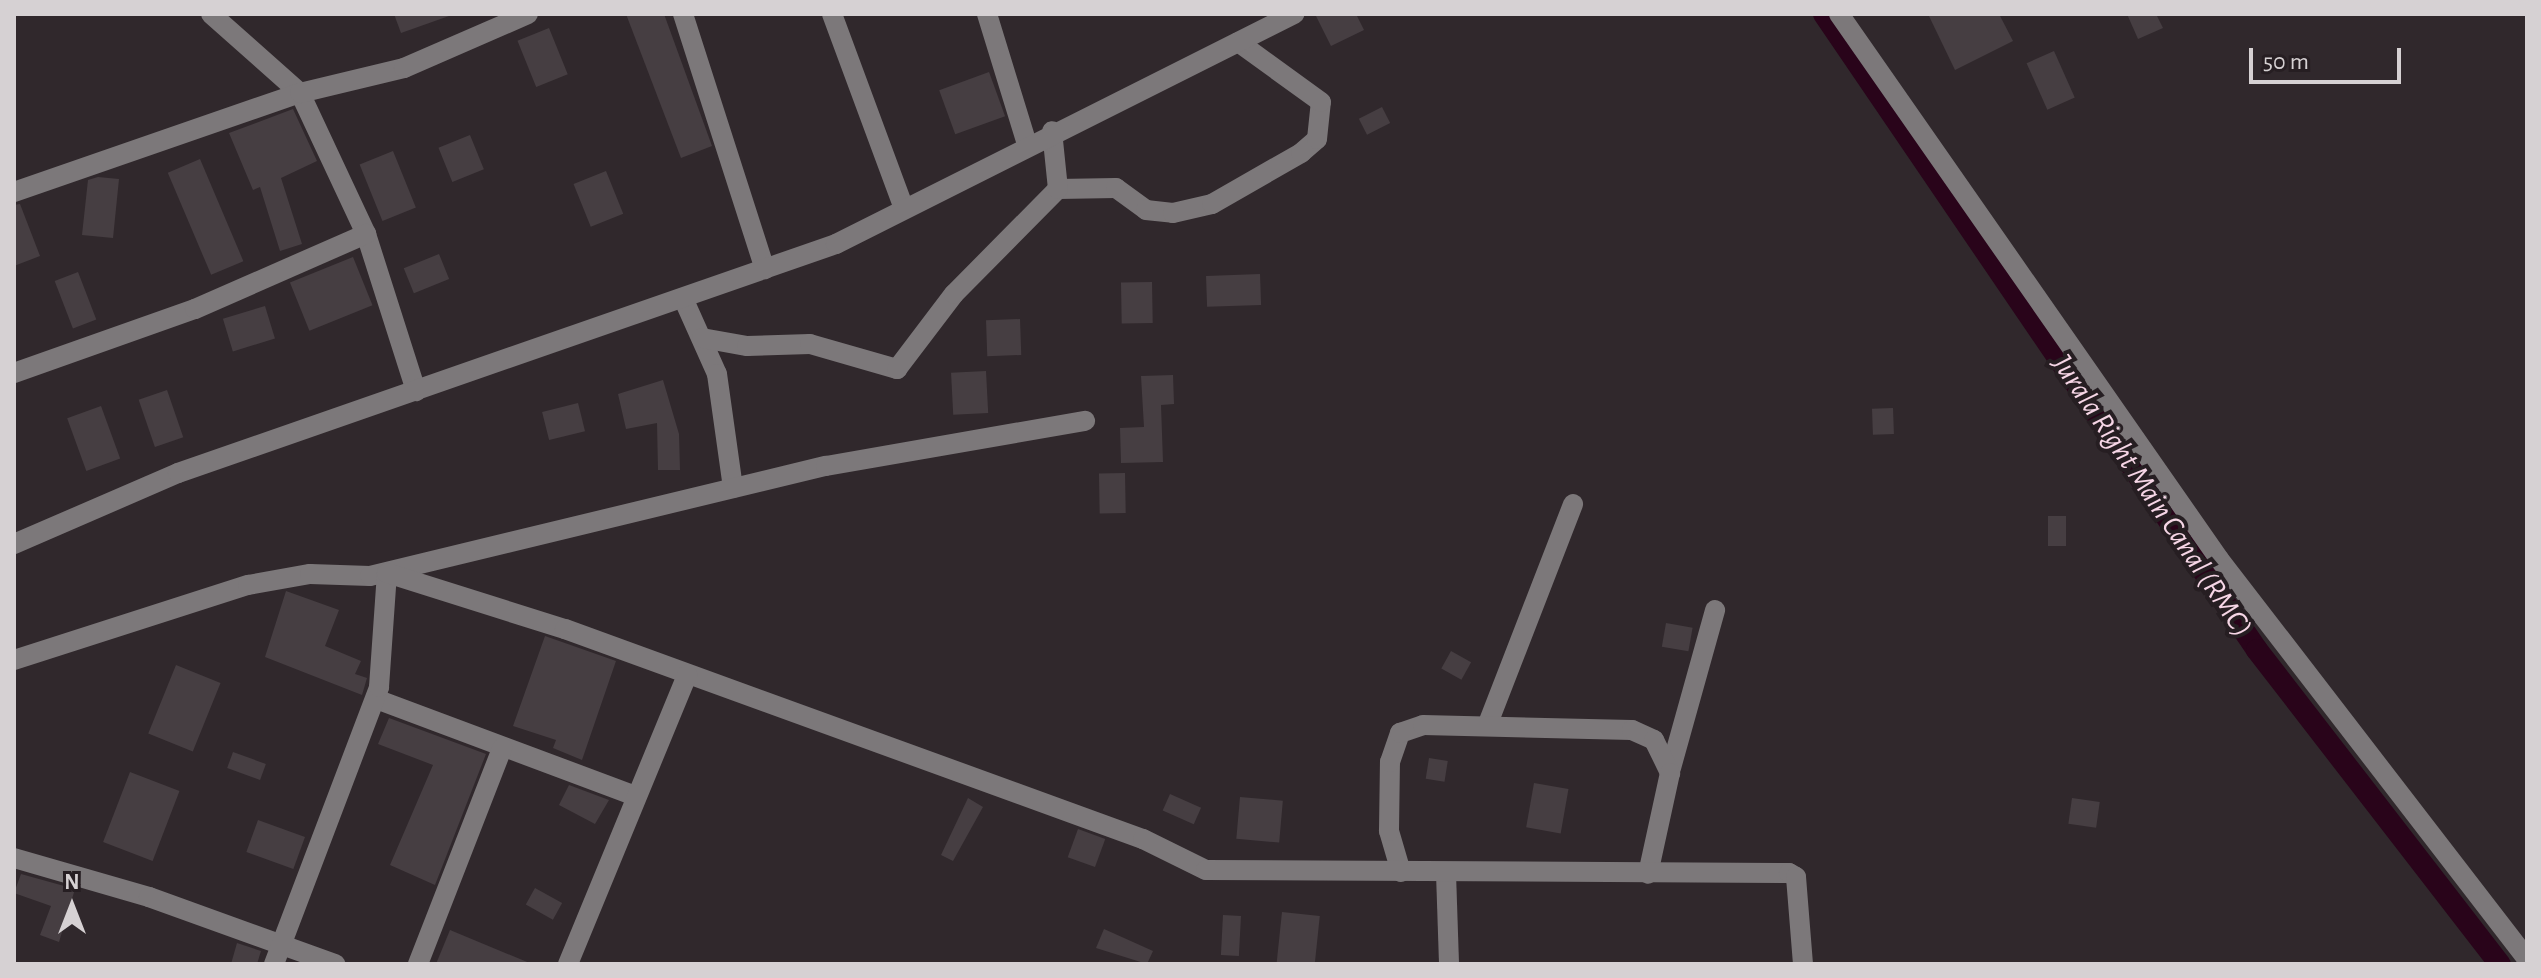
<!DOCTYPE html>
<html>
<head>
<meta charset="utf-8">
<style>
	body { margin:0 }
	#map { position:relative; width:2541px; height:978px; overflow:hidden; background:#30282c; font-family:"Alegreya Sans",sans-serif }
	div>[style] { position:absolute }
	.canal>* { height:22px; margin:-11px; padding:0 11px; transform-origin:11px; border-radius:11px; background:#29041a }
	.building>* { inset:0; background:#463e42; transform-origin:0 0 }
	.minor>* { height:20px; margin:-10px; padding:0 10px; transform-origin:10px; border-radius:10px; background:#7c787a }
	span { translate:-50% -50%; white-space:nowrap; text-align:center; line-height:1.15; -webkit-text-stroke:8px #261e22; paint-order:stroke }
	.water-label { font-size:30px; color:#f6d6e6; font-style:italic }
	.frame { position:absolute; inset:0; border:16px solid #d6d1d3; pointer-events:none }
	.north { position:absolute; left:32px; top:866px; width:80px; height:80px; -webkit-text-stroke:6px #261e22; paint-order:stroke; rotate:0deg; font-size:22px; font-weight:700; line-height:32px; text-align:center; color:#d6d1d3 }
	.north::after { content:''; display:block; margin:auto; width:28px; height:36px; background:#d6d1d3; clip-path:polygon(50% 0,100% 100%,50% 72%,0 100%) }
	.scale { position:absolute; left:2249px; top:48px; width:152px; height:36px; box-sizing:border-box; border:4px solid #d6d1d3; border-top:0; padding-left:10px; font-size:24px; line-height:28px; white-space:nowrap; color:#d6d1d3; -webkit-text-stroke:6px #261e22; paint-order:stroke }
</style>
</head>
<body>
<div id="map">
	<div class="canal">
		<i style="left:1824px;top:14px;width:769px;rotate:55.75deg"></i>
		<i style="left:2257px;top:650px;width:397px;rotate:52.3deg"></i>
	</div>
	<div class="building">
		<i style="clip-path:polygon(394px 14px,448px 14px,449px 16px,401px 33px)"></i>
		<i style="clip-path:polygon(626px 14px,664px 14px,712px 146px,681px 158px)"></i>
		<i style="clip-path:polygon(1315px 14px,1356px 14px,1364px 30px,1331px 46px)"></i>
		<i style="clip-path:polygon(1928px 14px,1999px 14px,2013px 41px,1955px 70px)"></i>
		<i style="clip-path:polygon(2127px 14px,2156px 14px,2163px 28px,2138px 39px)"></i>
		<i style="left:549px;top:28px;width:50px;height:34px;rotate:68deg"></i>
		<i style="left:2054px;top:51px;width:51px;height:30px;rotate:66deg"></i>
		<i style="left:989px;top:72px;width:47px;height:53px;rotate:70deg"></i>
		<i style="left:1382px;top:107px;width:18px;height:26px;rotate:63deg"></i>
		<i style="clip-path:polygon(293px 109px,317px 161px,281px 178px,302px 244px,280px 251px,260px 187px,253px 190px,229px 133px)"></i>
		<i style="left:470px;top:135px;width:37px;height:34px;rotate:68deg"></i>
		<i style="left:393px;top:151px;width:61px;height:36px;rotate:68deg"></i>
		<i style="left:200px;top:159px;width:111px;height:35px;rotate:67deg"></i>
		<i style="left:606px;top:171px;width:46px;height:35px;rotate:68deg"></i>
		<i style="clip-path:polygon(98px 177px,119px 179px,113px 238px,82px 235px,88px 180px)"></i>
		<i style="clip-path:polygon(20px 204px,40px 256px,14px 266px,14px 205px)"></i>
		<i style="left:439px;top:254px;width:27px;height:38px;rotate:68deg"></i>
		<i style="left:353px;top:257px;width:52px;height:68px;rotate:68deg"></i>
		<i style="left:78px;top:272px;width:51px;height:25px;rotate:69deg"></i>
		<i style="left:1260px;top:274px;width:31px;height:54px;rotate:88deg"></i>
		<i style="left:1152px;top:282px;width:41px;height:31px;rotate:89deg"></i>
		<i style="left:265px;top:306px;width:34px;height:44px;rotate:73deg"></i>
		<i style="left:1020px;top:319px;width:36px;height:34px;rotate:88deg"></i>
		<i style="left:986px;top:371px;width:42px;height:35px;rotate:87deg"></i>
		<i style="clip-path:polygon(1173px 375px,1174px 404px,1161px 405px,1163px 462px,1121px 463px,1120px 428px,1144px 427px,1141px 376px)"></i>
		<i style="clip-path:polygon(663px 380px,679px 434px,680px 470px,658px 470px,657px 423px,626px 429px,618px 394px)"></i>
		<i style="left:167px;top:390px;width:50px;height:30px;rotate:71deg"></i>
		<i style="left:578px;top:403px;width:29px;height:37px;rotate:76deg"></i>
		<i style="left:101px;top:406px;width:56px;height:36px;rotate:70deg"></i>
		<i style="left:1893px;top:408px;width:26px;height:21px;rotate:88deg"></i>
		<i style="left:1125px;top:473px;width:40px;height:26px;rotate:89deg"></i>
		<i style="left:2048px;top:516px;width:18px;height:30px"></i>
		<i style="clip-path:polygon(286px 591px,339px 610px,325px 646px,361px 661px,355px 674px,367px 678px,362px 695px,265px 657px)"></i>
		<i style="left:1666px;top:623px;width:27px;height:24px;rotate:10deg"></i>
		<i style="clip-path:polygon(545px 636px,616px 661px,582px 760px,553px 748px,556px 740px,513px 726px)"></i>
		<i style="left:1451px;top:651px;width:23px;height:20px;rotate:29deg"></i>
		<i style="left:176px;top:665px;width:48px;height:74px;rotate:22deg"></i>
		<i style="clip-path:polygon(389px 718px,486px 754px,435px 885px,390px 865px,433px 765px,378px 744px)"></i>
		<i style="left:233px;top:752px;width:35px;height:17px;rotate:20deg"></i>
		<i style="left:1429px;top:758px;width:19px;height:21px;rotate:9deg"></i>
		<i style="left:130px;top:772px;width:53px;height:75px;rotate:21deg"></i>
		<i style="left:1534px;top:783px;width:35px;height:45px;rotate:10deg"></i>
		<i style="clip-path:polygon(569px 785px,609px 800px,595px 824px,559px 805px)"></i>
		<i style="left:1170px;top:794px;width:34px;height:18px;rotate:24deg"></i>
		<i style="left:1240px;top:797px;width:43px;height:42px;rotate:5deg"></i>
		<i style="clip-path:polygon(968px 798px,983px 807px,953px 861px,941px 855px)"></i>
		<i style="left:2072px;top:798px;width:28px;height:26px;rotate:8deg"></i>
		<i style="left:258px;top:820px;width:50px;height:34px;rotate:20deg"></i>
		<i style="left:1078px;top:829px;width:29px;height:30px;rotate:20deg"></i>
		<i style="clip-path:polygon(21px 874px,75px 889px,59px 942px,40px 935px,51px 906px,14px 893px)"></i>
		<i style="left:535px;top:888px;width:31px;height:19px;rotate:29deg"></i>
		<i style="left:1282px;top:912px;width:38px;height:52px;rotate:6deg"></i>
		<i style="left:1223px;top:915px;width:18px;height:40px;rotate:3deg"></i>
		<i style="clip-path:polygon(1104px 929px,1153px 951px,1147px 964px,1096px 948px)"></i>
		<i style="clip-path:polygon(450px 930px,532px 964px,436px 964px)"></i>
		<i style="clip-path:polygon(237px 943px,261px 951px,257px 964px,231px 964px)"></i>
	</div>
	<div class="minor">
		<i style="left:211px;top:14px;width:119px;rotate:41.6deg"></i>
		<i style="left:300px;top:93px;width:156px;rotate:64.9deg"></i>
		<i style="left:366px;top:234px;width:165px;rotate:72.3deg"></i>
		<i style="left:683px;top:14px;width:268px;rotate:72.2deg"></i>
		<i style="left:832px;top:14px;width:208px;rotate:69.7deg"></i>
		<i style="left:987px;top:14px;width:136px;rotate:72.9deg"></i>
		<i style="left:1839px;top:14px;width:664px;rotate:55.11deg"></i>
		<i style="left:2219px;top:559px;width:505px;rotate:52.4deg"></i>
		<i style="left:1058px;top:189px;width:58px;rotate:-1deg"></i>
		<i style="left:1116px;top:188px;width:37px;rotate:36deg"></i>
		<i style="left:1146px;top:210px;width:27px;rotate:6deg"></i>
		<i style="left:1173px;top:213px;width:40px;rotate:-13deg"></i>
		<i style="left:1212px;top:204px;width:103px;rotate:-29.8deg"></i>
		<i style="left:1301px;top:153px;width:21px;rotate:-41deg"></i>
		<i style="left:1317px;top:139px;width:37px;rotate:-84deg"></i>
		<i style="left:1321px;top:102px;width:102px;rotate:-144.1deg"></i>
		<i style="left:14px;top:192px;width:303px;rotate:-19.1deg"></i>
		<i style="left:300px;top:93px;width:107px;rotate:-13.5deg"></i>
		<i style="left:404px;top:68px;width:135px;rotate:-23.5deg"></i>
		<i style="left:683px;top:298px;width:83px;rotate:65.9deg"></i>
		<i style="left:717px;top:374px;width:115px;rotate:82deg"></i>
		<i style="left:702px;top:338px;width:46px;rotate:10.1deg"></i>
		<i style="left:747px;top:346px;width:63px;rotate:-1.8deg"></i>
		<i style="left:810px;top:344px;width:91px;rotate:16deg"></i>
		<i style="left:897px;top:369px;width:94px;rotate:-52.8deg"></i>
		<i style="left:954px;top:294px;width:148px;rotate:-45.3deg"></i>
		<i style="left:1058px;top:189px;width:58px;rotate:-95.9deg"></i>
		<i style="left:14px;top:373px;width:192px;rotate:-19.5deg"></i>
		<i style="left:195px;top:309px;width:187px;rotate:-23.7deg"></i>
		<i style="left:14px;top:544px;width:179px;rotate:-23.4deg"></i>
		<i style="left:178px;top:473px;width:697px;rotate:-19.19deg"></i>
		<i style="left:836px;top:244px;width:513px;rotate:-26.67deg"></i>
		<i style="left:14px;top:660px;width:246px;rotate:-17.8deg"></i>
		<i style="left:248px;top:585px;width:63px;rotate:-10.1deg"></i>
		<i style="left:310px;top:574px;width:60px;rotate:1.9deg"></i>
		<i style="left:370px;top:576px;width:469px;rotate:-13.6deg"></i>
		<i style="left:826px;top:466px;width:263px;rotate:-9.9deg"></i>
		<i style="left:376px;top:699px;width:278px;rotate:20.5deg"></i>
		<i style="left:1487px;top:726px;width:238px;rotate:-68.8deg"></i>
		<i style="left:1671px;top:768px;width:164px;rotate:-74.4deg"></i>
		<i style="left:14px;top:858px;width:141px;rotate:16.1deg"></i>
		<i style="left:149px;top:897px;width:198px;rotate:19.8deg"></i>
		<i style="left:1401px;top:872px;width:43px;rotate:-106.3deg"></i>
		<i style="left:1389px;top:831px;width:69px;rotate:-89.2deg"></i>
		<i style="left:1390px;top:762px;width:31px;rotate:-71deg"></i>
		<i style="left:1400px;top:733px;width:24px;rotate:-19deg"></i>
		<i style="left:1423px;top:725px;width:209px;rotate:1.4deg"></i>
		<i style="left:1632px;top:730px;width:24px;rotate:24deg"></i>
		<i style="left:1654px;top:740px;width:37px;rotate:64deg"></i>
		<i style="left:1670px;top:773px;width:103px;rotate:102.3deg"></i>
		<i style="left:1446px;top:873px;width:91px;rotate:88.1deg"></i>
		<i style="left:274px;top:964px;width:296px;rotate:-69.2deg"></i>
		<i style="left:379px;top:687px;width:114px;rotate:-86deg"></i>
		<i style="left:387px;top:573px;width:187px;rotate:17.5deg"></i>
		<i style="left:565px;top:629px;width:615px;rotate:19.97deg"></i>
		<i style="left:1143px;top:839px;width:70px;rotate:26.2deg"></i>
		<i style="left:1206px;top:870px;width:583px;rotate:0.29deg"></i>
		<i style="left:1789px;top:873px;width:8px;rotate:30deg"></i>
		<i style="left:1796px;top:877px;width:87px;rotate:85.4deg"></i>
		<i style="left:418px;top:964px;width:232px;rotate:-68.7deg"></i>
		<i style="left:568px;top:964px;width:313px;rotate:-67.6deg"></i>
	</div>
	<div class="water-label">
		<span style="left:2152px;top:496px;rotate:56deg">Jurala Right Main Canal (RMC)</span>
	</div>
	<div class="frame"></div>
	<div class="north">N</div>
	<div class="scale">50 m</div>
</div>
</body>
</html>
